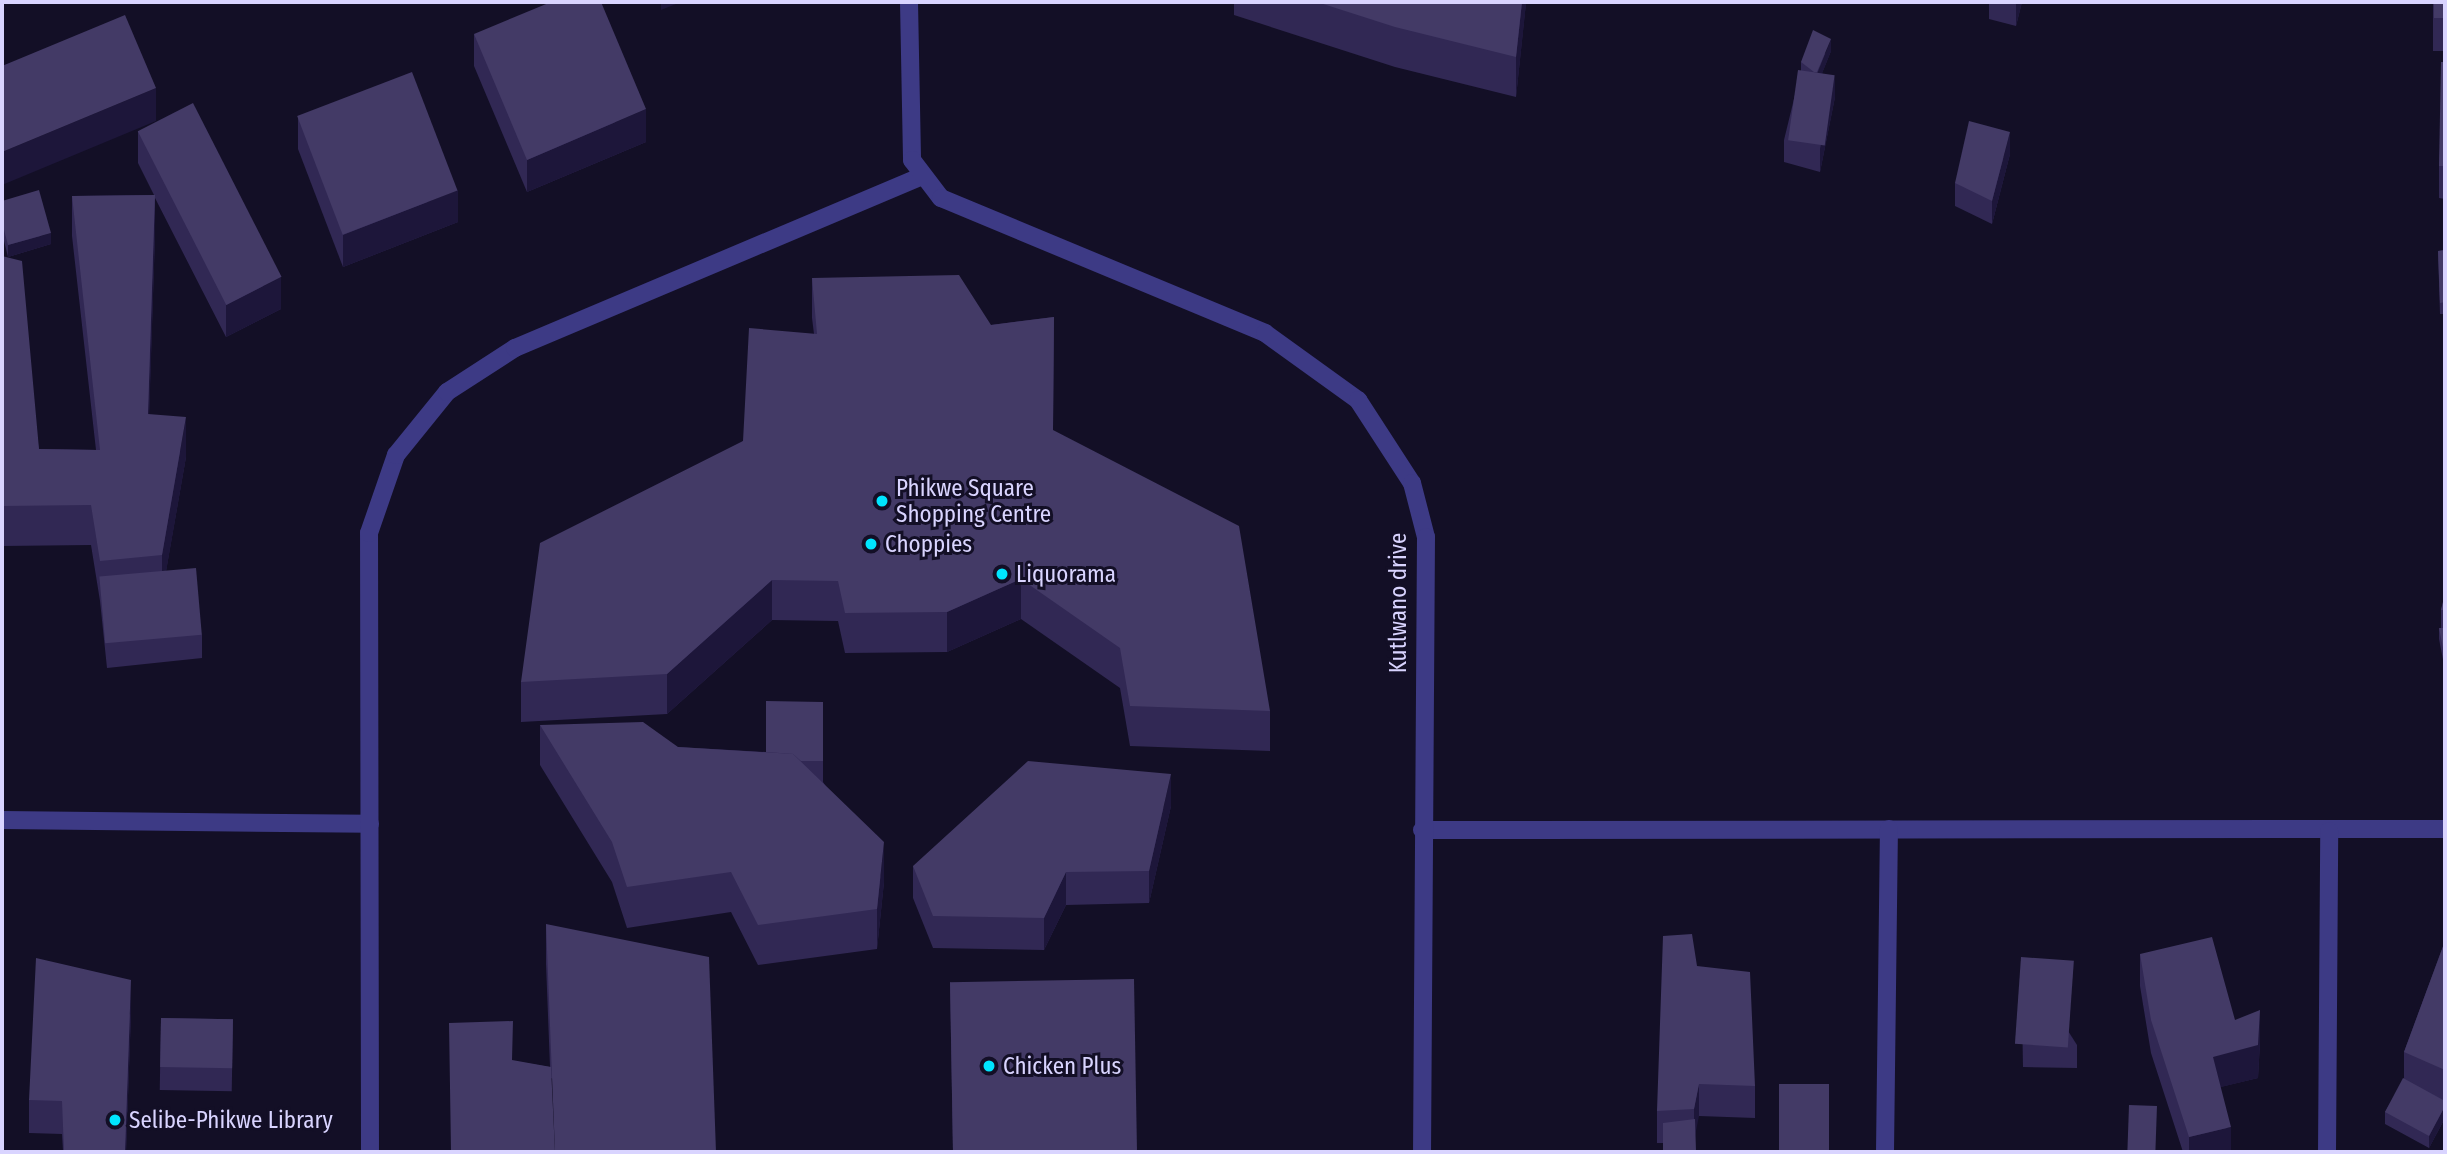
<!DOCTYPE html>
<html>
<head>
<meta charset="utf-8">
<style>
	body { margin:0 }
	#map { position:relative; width:2447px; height:1154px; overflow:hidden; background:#130f26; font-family:"Fira Sans Condensed",sans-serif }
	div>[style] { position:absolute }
	.minor>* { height:18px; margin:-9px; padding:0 9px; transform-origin:9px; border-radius:9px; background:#3d3a85 }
	.tertiary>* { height:18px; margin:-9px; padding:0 9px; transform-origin:9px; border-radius:9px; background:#3d3a85 }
	.wall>* { inset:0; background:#312854; transform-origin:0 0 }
	.shaded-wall>* { inset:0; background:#1d163a }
	.building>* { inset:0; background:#433a66; transform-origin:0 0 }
	.dots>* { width:19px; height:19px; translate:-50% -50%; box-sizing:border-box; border:4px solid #130f26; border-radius:50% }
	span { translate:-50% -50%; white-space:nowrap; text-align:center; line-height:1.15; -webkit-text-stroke:6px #130f26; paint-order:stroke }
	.poi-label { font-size:23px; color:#d9d4ff }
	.left { translate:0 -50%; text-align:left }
	.street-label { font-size:23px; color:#d9d4ff }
	.frame { position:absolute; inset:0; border:4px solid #d9d4ff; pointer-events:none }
</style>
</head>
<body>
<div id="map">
	<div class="minor">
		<i style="left:2px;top:820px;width:368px;rotate:0.6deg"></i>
		<i style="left:1422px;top:830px;width:1023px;rotate:-0.06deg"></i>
		<i style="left:370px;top:1152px;width:619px;rotate:-90.09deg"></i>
		<i style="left:369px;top:533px;width:83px;rotate:-70.9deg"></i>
		<i style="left:396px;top:455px;width:81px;rotate:-51deg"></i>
		<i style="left:447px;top:392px;width:81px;rotate:-32.9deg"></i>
		<i style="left:515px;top:348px;width:439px;rotate:-22.9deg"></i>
		<i style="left:1885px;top:1152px;width:323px;rotate:-89.3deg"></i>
		<i style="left:2327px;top:1152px;width:321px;rotate:-89.6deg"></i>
	</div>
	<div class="tertiary">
		<i style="left:909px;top:2px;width:158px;rotate:88.9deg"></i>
		<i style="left:912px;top:160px;width:48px;rotate:52.7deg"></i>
		<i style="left:941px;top:198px;width:351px;rotate:22.6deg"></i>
		<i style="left:1265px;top:333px;width:115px;rotate:35.8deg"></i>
		<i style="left:1358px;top:400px;width:99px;rotate:57deg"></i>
		<i style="left:1412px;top:483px;width:56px;rotate:75.5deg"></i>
		<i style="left:1426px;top:537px;width:615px;rotate:90.37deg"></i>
	</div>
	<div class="wall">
		<i style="clip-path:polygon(1234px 2px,1526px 2px,1516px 97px,1395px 67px,1234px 15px)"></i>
		<i style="clip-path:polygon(1989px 2px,2022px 2px,2016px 26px,1989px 19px)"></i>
		<i style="left:2433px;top:2px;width:12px;height:49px"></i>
		<i style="clip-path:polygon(474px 34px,646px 142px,527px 192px,474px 66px)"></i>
		<i style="clip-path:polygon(1831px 51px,1822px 73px,1835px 97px,1820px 172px,1784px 162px,1784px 140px,1801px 70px,1801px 62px)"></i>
		<i style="clip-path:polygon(2445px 62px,2445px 199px,2439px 198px,2439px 166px)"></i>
		<i style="clip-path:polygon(298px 117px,458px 222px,343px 267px,298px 149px)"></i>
		<i style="clip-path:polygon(138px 131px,281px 309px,226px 337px,155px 198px,155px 235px,149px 414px,186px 457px,166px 571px,202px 635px,202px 658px,107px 668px,100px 601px,91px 545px,2px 546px,2px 256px,39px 449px,96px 450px,72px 236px,72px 196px,154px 195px,138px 163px)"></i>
		<i style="clip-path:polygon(2010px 154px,1992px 224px,1955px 206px,1955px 183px)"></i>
		<i style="clip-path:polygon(2px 201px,51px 244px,8px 257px,2px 233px)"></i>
		<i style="clip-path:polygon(2445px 250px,2445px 314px,2440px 314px,2438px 251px)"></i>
		<i style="clip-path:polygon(812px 278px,991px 325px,1054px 317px,1053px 431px,1270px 711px,1270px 751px,1130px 746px,1120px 688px,1021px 619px,947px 652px,845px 653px,838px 621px,772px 620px,667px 714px,521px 722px,521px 682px,743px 441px,814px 334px,812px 318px)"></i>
		<i style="clip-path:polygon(2445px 594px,2445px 670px,2439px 639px,2439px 628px,2441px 628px,2441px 610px)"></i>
		<i style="clip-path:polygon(823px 702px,823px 782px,884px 882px,877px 949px,758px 965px,731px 912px,627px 928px,612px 882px,540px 765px,540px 725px,678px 747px,766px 752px)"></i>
		<i style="clip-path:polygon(1171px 806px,1149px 903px,1066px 905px,1044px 950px,933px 948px,913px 898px,913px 866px)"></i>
		<i style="clip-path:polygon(546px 924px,716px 1152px,513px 1061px,550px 1067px,546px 964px)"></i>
		<i style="clip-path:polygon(2445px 941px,2445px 1118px,2429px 1148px,2385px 1124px,2385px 1112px,2404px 1079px,2404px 1052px)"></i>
		<i style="clip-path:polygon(2140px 954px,2235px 1020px,2260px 1042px,2258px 1078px,2220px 1087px,2231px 1152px,2183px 1152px,2151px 1053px,2140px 986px)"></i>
		<i style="clip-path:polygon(2021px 957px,2077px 1045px,2077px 1068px,2023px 1067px)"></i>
		<i style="clip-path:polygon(1697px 966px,1755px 1086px,1755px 1118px,1699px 1116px,1663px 1152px,1663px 1143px,1657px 1143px,1657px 1111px)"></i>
		<i style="clip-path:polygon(950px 982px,1138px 1152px,953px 1152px)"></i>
		<i style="clip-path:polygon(131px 1013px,126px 1152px,34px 1152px,63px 1151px,62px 1134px,29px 1133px,29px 1100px)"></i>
		<i style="left:161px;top:1018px;width:72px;height:72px;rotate:1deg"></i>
	</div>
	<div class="shaded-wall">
		<i style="clip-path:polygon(661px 2px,681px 2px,661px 10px)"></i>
		<i style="clip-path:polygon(1522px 2px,1526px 2px,1526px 4px,1516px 97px,1516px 57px)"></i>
		<i style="clip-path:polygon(2016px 2px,2022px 2px,2016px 26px)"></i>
		<i style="clip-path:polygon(1831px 39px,1831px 51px,1817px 86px,1817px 74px)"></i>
		<i style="clip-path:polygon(1835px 75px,1835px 97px,1820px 172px,1820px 149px)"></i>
		<i style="clip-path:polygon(156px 88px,156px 121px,2px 185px,2px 152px)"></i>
		<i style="clip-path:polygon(646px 109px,646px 142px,527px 192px,527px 160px)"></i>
		<i style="clip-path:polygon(2010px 132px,2010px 154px,1992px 224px,1992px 201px)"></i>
		<i style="clip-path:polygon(458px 190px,458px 222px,343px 267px,343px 235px)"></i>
		<i style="clip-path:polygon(155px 195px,155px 235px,148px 454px,148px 414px)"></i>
		<i style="clip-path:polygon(51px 233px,51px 244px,8px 257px,8px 245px)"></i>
		<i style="clip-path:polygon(281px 277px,281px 309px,226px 337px,226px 305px)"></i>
		<i style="clip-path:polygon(186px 417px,186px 457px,162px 595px,162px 555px)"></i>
		<i style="clip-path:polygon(1021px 579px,1021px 619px,947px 652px,947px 612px)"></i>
		<i style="clip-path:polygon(772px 580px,772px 620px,667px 714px,667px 674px)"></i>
		<i style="clip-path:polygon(1171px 774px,1171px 806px,1149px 903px,1149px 871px)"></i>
		<i style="clip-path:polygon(884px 842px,884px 882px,877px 949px,877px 909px)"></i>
		<i style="clip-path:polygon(1066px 872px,1066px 905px,1044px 950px,1044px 918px)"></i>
		<i style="clip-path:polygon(131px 980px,131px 1013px,126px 1152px,125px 1152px)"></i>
		<i style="clip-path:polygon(2260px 1010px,2260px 1042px,2258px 1078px,2213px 1089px,2213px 1057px)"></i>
		<i style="clip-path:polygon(1699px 1084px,1699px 1116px,1694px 1141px,1694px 1109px)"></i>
		<i style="clip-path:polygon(2445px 1106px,2445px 1118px,2429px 1148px,2429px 1136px)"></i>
		<i style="clip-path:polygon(2231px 1127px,2231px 1152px,2189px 1152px,2189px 1137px)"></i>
	</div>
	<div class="building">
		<i style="clip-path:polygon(551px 2px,601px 2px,646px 109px,527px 160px,474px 34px)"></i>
		<i style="clip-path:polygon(1317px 2px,1522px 2px,1516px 57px,1395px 27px)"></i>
		<i style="left:2434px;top:2px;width:11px;height:16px"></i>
		<i style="clip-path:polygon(125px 15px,156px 88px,2px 152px,2px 66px)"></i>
		<i style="clip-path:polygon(1813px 30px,1831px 39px,1817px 72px,1814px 72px,1801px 62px)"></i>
		<i style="clip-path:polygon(2441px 62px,2445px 62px,2445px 166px,2439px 166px)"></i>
		<i style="left:1798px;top:70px;width:37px;height:71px;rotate:8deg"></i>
		<i style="left:412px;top:72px;width:127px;height:123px;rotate:69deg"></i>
		<i style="left:193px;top:103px;width:195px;height:62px;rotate:63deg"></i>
		<i style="clip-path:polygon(1969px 121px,2010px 132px,1992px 201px,1955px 183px)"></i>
		<i style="clip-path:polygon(39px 190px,51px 233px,8px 245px,2px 222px,2px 201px)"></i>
		<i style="clip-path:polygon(155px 195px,148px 414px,186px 417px,162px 555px,100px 561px,91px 505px,2px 506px,2px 256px,22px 261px,39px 449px,100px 450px,72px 196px)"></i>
		<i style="clip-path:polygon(2445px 250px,2445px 302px,2440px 303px,2438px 251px)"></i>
		<i style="clip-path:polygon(959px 275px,991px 325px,1054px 317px,1053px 430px,1239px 526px,1270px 711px,1130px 706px,1120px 648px,1021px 579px,947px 612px,845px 613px,838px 581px,772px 580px,667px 674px,521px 682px,540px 543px,743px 441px,749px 328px,817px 334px,812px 278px)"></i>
		<i style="left:196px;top:568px;width:67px;height:97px;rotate:85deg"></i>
		<i style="clip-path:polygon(2445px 594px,2445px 610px,2441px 610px)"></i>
		<i style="clip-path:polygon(2439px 628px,2445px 628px,2445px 658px)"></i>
		<i style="clip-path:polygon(766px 701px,823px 702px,823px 761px,801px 761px,793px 754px,766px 752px)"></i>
		<i style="clip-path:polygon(643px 722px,678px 747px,793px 754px,884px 842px,877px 909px,758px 925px,731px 872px,627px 887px,612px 842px,540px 725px)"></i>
		<i style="clip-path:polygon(1028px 761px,1171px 774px,1149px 871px,1066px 872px,1044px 918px,933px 916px,913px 866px)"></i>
		<i style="clip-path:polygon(546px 924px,709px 957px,716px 1152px,555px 1152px)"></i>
		<i style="clip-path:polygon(1692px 934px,1697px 966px,1750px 972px,1755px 1086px,1699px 1084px,1694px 1109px,1657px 1111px,1663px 936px)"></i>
		<i style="clip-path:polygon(2212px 937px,2235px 1020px,2260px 1010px,2258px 1045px,2213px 1057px,2231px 1127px,2189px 1137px,2151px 1020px,2140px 954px)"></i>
		<i style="clip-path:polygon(2445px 941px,2445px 1070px,2404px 1052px)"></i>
		<i style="left:2021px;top:957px;width:53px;height:87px;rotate:4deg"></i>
		<i style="clip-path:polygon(36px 958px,131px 980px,125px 1152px,34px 1152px,64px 1151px,62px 1101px,29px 1100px)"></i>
		<i style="left:1134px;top:979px;width:173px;height:184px;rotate:89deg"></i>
		<i style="left:161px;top:1018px;width:72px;height:49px;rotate:1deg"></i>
		<i style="clip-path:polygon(513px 1021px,512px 1060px,551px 1067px,555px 1152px,451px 1152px,449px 1023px)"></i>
		<i style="clip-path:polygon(2403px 1078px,2445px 1101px,2445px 1106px,2429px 1136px,2385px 1112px)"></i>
		<i style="left:1779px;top:1084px;width:50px;height:68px"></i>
		<i style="left:2129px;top:1105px;width:28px;height:47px;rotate:2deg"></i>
		<i style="clip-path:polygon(1695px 1119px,1696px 1151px,1715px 1152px,1663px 1152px,1663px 1123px)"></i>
	</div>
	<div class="dots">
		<i style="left:882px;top:501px;background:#00e5ff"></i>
		<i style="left:871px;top:544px;background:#00e5ff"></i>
		<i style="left:1002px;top:574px;background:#00e5ff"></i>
		<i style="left:989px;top:1066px;background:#00e5ff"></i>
		<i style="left:115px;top:1120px;background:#00e5ff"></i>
	</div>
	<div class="poi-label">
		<span class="left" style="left:896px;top:501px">Phikwe Square<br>Shopping Centre</span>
		<span class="left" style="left:885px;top:544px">Choppies</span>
		<span class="left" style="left:1016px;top:574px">Liquorama</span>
		<span class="left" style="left:1003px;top:1066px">Chicken Plus</span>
		<span class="left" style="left:129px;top:1120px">Selibe-Phikwe Library</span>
	</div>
	<div class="street-label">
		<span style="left:1398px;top:603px;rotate:-90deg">Kutlwano drive</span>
	</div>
	<div class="frame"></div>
</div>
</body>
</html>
